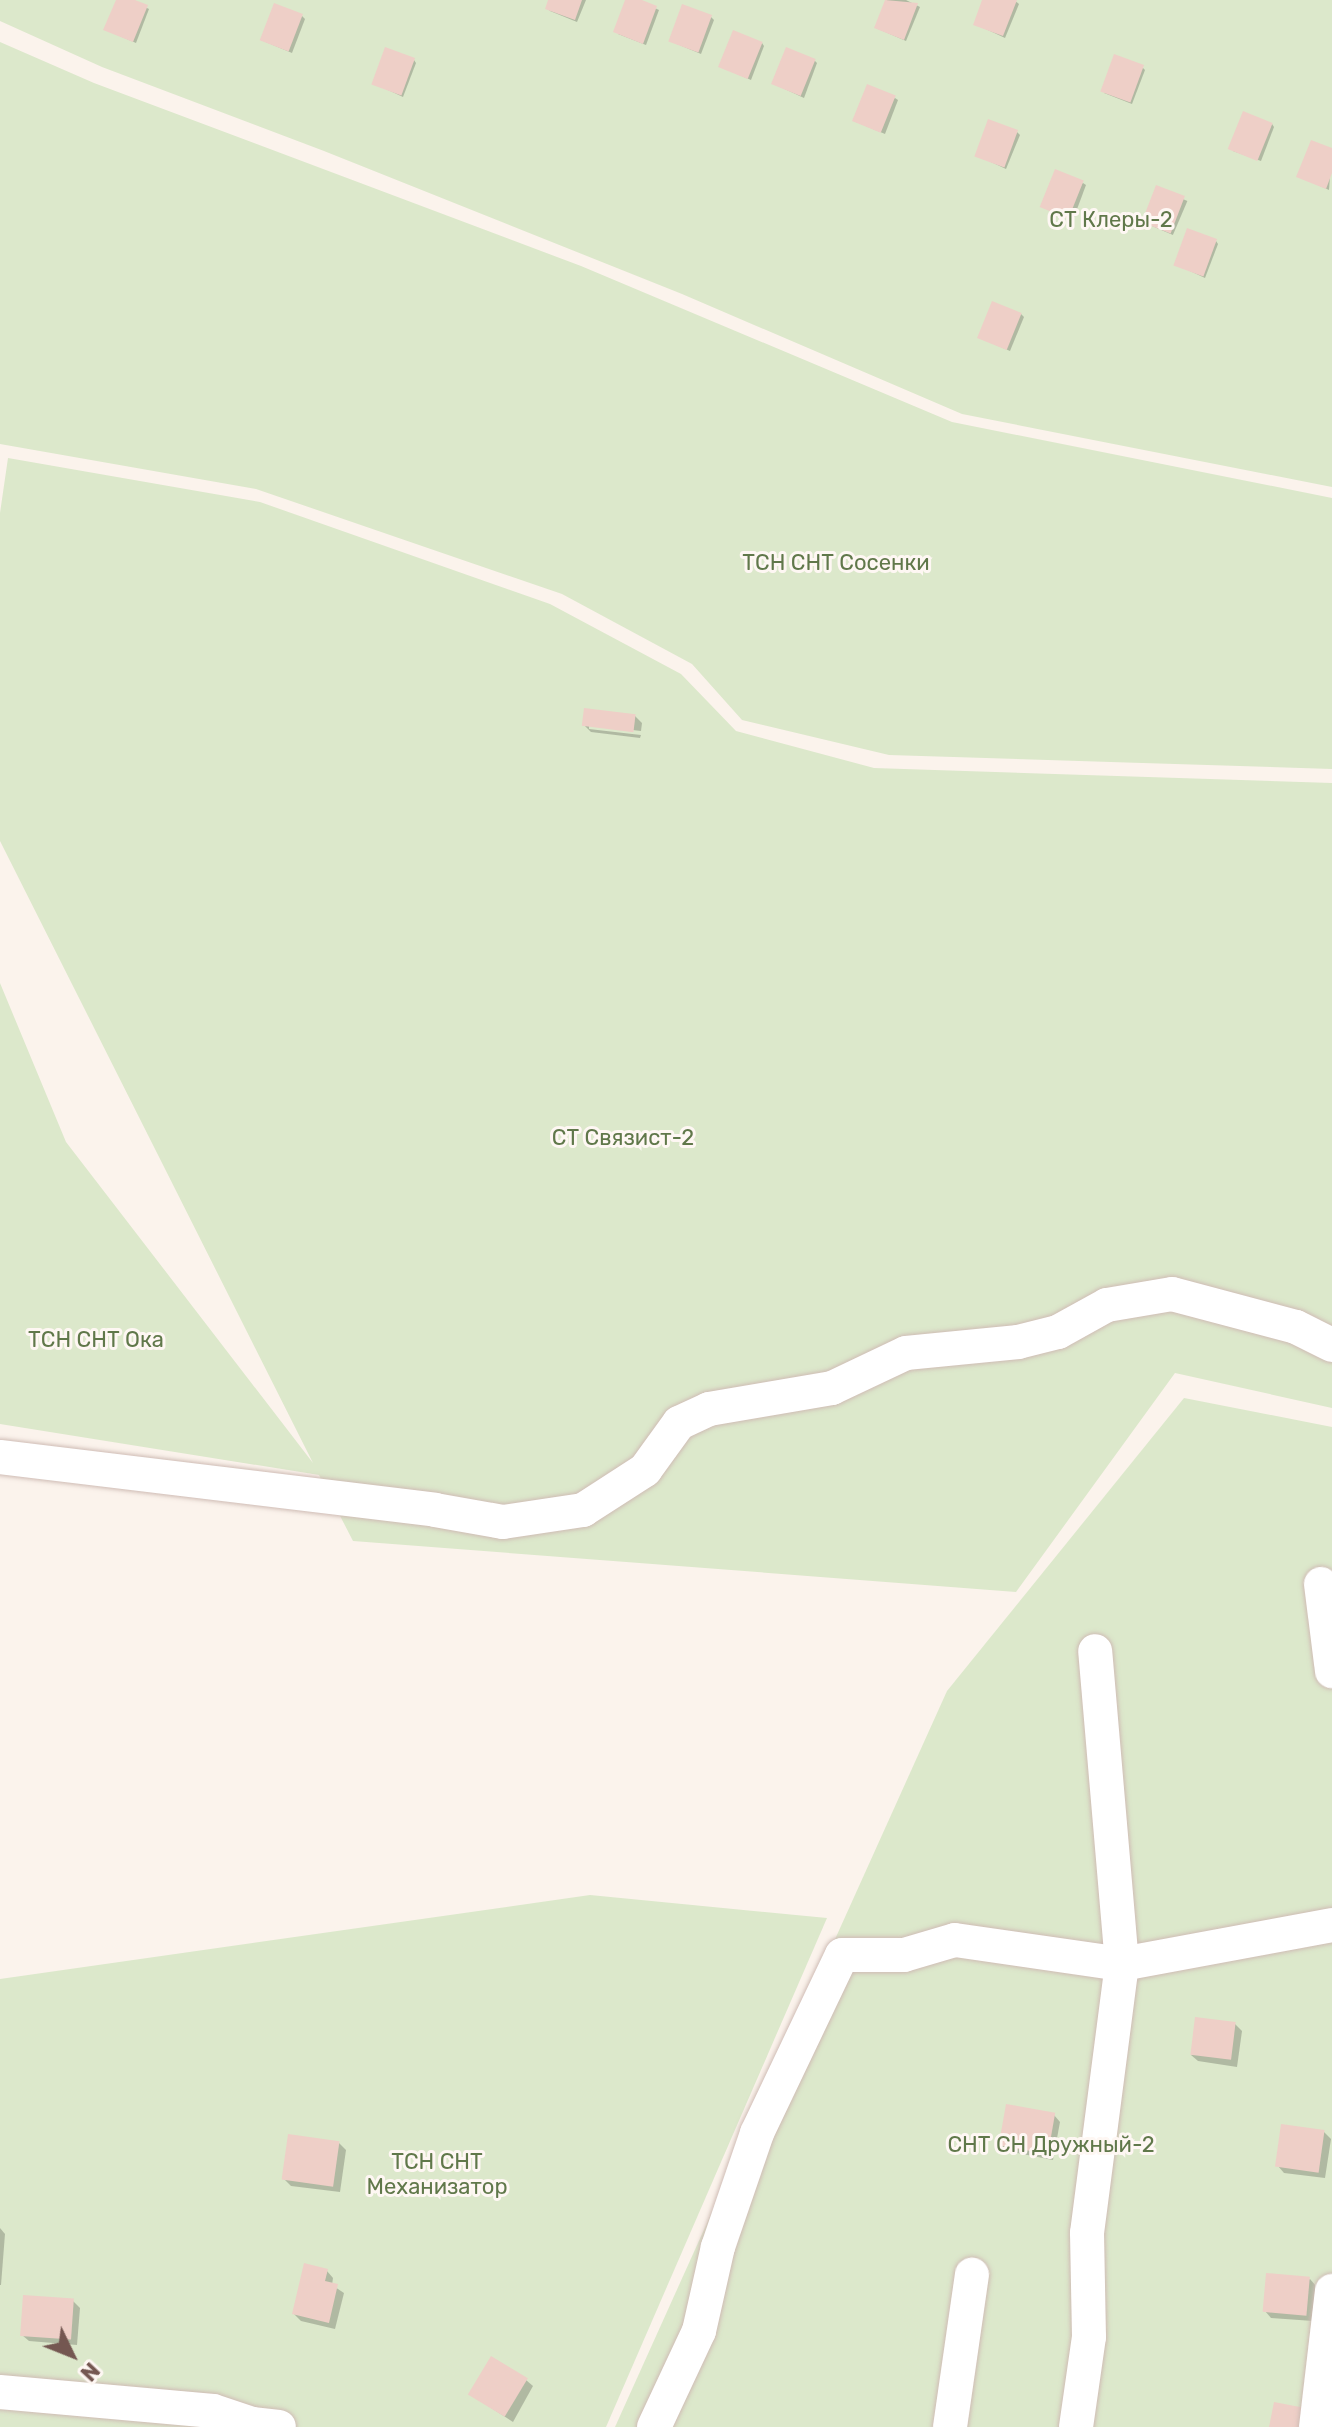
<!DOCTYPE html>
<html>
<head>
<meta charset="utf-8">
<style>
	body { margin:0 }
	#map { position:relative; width:1332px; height:2427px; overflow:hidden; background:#fbf3ec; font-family:Rubik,sans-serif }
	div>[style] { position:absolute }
	.green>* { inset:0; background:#dce8cb }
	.shadow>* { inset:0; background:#0003; transform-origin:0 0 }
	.building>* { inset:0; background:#eecfc7; transform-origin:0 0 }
	.roads { filter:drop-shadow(0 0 2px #cfbcb5) drop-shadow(0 0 2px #cfbcb5) }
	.street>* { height:34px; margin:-17px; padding:0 17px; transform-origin:17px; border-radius:17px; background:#fff }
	span { translate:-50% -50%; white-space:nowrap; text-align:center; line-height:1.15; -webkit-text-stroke:6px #fef7f3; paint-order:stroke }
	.park-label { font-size:22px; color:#60784a }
	.north { position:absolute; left:32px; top:2315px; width:80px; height:80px; -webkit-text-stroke:6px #fef7f3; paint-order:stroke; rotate:133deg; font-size:22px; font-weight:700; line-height:32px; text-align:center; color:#745751 }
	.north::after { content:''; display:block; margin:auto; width:28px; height:36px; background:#745751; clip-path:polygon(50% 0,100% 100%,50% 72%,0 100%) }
</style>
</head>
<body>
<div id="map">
	<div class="green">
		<i style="clip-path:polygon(0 0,1332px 0,1332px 487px,962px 414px,682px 294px,324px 151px,102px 67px,0 21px)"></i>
		<i style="clip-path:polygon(0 42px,94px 83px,581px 266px,952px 422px,1332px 498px,1332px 769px,889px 755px,742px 720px,692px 664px,562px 594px,256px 489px,0 444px)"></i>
		<i style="clip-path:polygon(8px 458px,260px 502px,550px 604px,681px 674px,736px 731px,874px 768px,1332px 783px,1332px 1408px,1175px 1373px,1016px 1592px,353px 1541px,319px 1475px,0 1424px,0 983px,66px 1142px,313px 1463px,0 841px,0 513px)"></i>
		<i style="clip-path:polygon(1184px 1398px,1332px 1427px,1332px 2427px,615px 2427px,947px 1691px)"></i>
		<i style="clip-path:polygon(590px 1895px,827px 1918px,606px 2427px,0 2427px,0 1979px)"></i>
	</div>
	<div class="shadow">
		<i style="clip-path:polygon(118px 0,130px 0,149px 9px,136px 43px,106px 30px)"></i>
		<i style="clip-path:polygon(550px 0,586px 0,577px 22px,550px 11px,547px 8px)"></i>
		<i style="clip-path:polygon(628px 0,637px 0,659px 10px,646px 45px,618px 34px)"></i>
		<i style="clip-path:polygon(887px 0,906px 0,920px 7px,906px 41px,876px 28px)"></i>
		<i style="clip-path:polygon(985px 0,1014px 0,1019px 4px,1005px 38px,975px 24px)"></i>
		<i style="clip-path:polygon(302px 16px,305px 19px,292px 53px,261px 40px)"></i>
		<i style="clip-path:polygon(711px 17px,714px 20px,701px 54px,670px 41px)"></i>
		<i style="clip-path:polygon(762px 43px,764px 46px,751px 80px,721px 67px)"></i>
		<i style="clip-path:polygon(414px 60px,416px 63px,403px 97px,373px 83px)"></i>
		<i style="clip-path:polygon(814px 60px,817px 63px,804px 98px,774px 84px)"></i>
		<i style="clip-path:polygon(1142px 67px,1145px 70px,1132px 104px,1104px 93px)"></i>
		<i style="clip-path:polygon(895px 98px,898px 100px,885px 134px,854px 121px)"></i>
		<i style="clip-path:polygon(1272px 124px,1274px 127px,1261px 161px,1233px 151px)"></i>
		<i style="clip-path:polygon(1017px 132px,1020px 135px,1006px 169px,976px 155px)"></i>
		<i style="clip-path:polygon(1332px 150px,1329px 190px,1298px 176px)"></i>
		<i style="clip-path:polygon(1083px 183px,1086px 185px,1073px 220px,1042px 206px)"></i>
		<i style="left:1157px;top:188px;width:33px;height:37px;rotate:23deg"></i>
		<i style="clip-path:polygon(1216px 241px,1218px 244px,1205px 278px,1175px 264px)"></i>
		<i style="clip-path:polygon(1021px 314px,1024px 317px,1010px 351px,980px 338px)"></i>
		<i style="clip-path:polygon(635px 716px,642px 723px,641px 731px,589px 725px,589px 729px,641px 735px,640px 738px,591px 732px,584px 725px)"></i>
		<i style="clip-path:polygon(1235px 2024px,1242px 2031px,1237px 2067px,1198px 2061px,1191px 2055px)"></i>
		<i style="clip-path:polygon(1054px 2115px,1060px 2122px,1053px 2160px,1007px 2151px,1000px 2144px)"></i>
		<i style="clip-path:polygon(1324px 2132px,1331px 2139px,1325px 2178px,1284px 2173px,1278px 2166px)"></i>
		<i style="clip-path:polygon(339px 2143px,346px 2150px,340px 2192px,291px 2186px,284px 2179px)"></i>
		<i style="clip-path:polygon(0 2228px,5px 2234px,1px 2285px,0 2285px)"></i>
		<i style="clip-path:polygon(327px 2271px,333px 2278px,332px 2285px,344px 2293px,335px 2329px,301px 2321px,294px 2314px)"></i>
		<i style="clip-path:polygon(1310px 2279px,1316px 2286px,1313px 2321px,1271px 2318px,1265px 2311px)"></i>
		<i style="clip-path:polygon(73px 2301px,80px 2308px,77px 2345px,29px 2341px,22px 2335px)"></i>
		<i style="clip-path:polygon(526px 2380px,533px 2386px,513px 2422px,471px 2395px)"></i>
	</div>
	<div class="building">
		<i style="clip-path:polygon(116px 0,135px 0,148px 5px,133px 42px,103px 30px)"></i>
		<i style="clip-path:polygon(548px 0,582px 0,575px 20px,545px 9px)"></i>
		<i style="clip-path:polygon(625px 0,642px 0,657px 6px,643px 44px,613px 32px)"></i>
		<i style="clip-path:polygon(885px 0,918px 3px,904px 40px,874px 28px)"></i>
		<i style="clip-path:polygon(982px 0,1017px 0,1003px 36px,973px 25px)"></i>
		<i style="left:274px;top:3px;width:31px;height:40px;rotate:21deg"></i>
		<i style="left:682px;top:4px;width:32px;height:40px;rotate:20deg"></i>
		<i style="left:733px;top:30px;width:32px;height:40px;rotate:22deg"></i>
		<i style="left:385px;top:47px;width:32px;height:40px;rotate:20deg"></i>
		<i style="left:786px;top:47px;width:32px;height:40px;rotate:22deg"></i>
		<i style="left:1114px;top:54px;width:32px;height:40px;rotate:20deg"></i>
		<i style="left:867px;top:84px;width:31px;height:40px;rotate:22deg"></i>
		<i style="left:1243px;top:111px;width:32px;height:41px;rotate:22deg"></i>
		<i style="left:988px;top:119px;width:32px;height:40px;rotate:20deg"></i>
		<i style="clip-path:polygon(1311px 140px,1332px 148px,1332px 173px,1326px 189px,1296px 177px)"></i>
		<i style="left:1055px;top:169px;width:31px;height:41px;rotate:22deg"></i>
		<i style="left:1156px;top:185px;width:31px;height:40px;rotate:21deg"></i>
		<i style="left:1187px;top:228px;width:32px;height:40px;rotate:20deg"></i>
		<i style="left:992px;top:301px;width:32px;height:40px;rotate:22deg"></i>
		<i style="left:584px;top:708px;width:52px;height:18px;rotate:7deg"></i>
		<i style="left:1195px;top:2017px;width:41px;height:38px;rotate:7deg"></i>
		<i style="left:1006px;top:2104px;width:50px;height:42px;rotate:10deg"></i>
		<i style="left:1281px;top:2124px;width:44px;height:43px;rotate:8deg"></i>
		<i style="left:288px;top:2134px;width:52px;height:46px;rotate:8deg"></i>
		<i style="clip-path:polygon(304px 2263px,328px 2269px,325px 2281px,338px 2284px,329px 2323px,292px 2314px)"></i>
		<i style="left:1266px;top:2273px;width:44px;height:39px;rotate:5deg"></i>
		<i style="left:23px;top:2295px;width:51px;height:41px;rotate:4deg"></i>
		<i style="left:491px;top:2356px;width:43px;height:45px;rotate:31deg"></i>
		<i style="clip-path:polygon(1274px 2402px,1305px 2408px,1301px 2427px,1269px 2427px)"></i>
	</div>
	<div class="roads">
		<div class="street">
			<i style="left:0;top:1457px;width:438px;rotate:6.9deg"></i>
			<i style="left:435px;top:1510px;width:69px;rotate:10deg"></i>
			<i style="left:503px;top:1522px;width:81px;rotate:-8.5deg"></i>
			<i style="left:583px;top:1510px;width:74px;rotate:-32.8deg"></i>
			<i style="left:645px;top:1470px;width:58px;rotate:-54.1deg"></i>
			<i style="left:679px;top:1423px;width:33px;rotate:-25deg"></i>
			<i style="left:709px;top:1409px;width:125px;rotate:-9.7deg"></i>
			<i style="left:832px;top:1388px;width:82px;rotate:-25.3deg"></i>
			<i style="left:906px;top:1353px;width:113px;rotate:-5.6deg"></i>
			<i style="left:1018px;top:1342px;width:41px;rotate:-14deg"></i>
			<i style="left:1058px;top:1332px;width:56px;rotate:-28.9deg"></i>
			<i style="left:1107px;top:1305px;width:66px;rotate:-9.6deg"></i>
			<i style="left:1172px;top:1294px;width:128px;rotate:14.9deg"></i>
			<i style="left:1296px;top:1327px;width:40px;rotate:26.6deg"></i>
			<i style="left:1321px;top:1584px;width:88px;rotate:82.8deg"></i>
			<i style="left:0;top:2392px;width:214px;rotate:5.1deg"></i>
			<i style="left:213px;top:2411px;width:41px;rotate:18.4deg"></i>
			<i style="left:252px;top:2424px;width:27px;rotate:6deg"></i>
			<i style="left:654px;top:2427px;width:106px;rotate:-64.9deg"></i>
			<i style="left:699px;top:2331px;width:86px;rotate:-77.3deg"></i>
			<i style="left:718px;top:2247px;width:120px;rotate:-71.1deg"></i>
			<i style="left:757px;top:2133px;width:197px;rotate:-64.5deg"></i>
			<i style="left:842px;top:1955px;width:62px"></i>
			<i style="left:904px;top:1955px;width:53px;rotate:-16.4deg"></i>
			<i style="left:955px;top:1940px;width:169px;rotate:8.2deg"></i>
			<i style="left:1122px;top:1964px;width:214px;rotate:-10.5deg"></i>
			<i style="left:950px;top:2427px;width:154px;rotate:-81.8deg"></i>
			<i style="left:1076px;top:2427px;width:91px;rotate:-81.8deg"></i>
			<i style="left:1089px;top:2337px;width:104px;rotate:-91.1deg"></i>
			<i style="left:1087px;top:2233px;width:271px;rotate:-82.6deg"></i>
			<i style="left:1122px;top:1964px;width:314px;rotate:-94.9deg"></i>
			<i style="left:1316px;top:2427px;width:137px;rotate:-83.3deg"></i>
		</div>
	</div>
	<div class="park-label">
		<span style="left:1111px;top:220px">СТ Клеры-2</span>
		<span style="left:836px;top:563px">ТСН СНТ Сосенки</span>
		<span style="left:623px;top:1138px">СТ Связист-2</span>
		<span style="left:96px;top:1340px">ТСН СНТ Ока</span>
		<span style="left:1051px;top:2145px">СНТ СН Дружный-2</span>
		<span style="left:437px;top:2174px">ТСН СНТ<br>Механизатор</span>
	</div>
	<div class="north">N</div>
</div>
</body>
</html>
